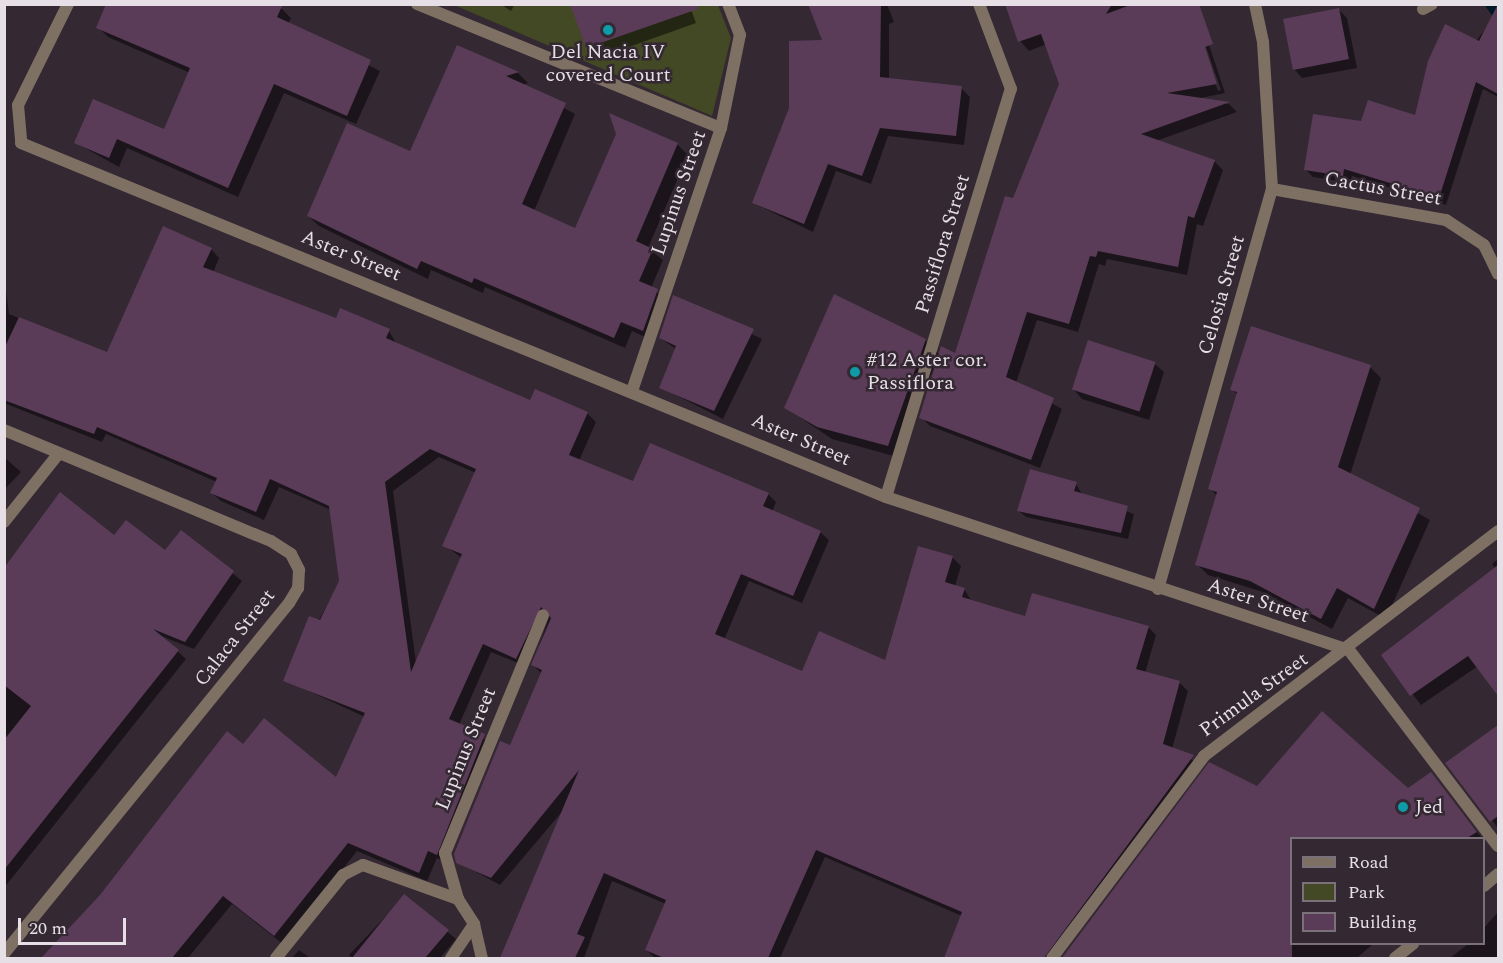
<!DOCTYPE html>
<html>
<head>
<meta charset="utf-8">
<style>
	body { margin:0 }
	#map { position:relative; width:1503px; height:963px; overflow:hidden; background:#342833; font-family:Spectral,serif }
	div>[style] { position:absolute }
	.green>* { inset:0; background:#434825 }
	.shadow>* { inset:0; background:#0007 }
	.stream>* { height:10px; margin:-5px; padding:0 5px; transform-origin:5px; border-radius:5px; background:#001727 }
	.building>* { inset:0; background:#5a3c58; transform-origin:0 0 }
	.minor>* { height:12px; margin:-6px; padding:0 6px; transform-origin:6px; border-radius:6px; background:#7f7064 }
	.dots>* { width:16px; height:16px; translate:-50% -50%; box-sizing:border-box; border:3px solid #342833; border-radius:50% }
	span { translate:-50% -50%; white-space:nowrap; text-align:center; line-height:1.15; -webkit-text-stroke:5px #342833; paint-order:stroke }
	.poi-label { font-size:20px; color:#e6dfe5 }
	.left { translate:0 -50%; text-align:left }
	.street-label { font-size:20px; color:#e6dfe5 }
	.frame { position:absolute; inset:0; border:6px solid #e6dfe5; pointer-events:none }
	.legend { position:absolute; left:1290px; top:837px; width:195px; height:108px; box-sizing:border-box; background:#342833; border:2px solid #7b717a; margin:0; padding:8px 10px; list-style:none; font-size:18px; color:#e6dfe5 }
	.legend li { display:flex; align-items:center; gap:12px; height:30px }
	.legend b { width:30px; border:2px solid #7b717a }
	.scale { position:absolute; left:18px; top:918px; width:108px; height:27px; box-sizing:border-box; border:3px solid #e6dfe5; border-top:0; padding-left:8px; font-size:18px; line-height:21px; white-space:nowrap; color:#e6dfe5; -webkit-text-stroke:4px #342833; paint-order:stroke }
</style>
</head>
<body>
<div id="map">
	<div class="green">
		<i style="clip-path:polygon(454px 5px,718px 5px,731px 38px,712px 116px)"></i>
	</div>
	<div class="shadow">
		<i style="clip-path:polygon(500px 4px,515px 4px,511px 11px)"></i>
		<i style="clip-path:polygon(689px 4px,696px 23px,598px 58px,587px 47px)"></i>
		<i style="clip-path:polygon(809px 4px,887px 4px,894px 22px,889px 24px,889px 80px,961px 88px,970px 97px,964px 145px,888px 136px,871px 184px,836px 171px,813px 232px,753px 203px,824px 42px)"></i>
		<i style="clip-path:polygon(evenodd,1007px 4px,1164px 4px,1209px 45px,1225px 93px,1196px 99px,1229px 104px,1237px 112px,1156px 141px,1214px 161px,1223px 170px,1203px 226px,1197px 224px,1187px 275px,1107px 259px,1105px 266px,1099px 264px,1078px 332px,1037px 320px,1016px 383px,1062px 409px,1040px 468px,930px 426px,921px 417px,935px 363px,901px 458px,832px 439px,786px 408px,925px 340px,940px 355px,956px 355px,1061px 84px,1047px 44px,1029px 51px,1020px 41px,1007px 4px,1202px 44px,1205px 44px,1221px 90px,1218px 91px,1202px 44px)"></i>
		<i style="clip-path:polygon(281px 8px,291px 18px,288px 24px,380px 71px,356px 124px,284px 93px,238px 197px,127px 148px,119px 167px,76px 143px,164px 131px,190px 73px,108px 37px,98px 27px)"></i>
		<i style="clip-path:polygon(1339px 10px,1347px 18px,1357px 68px,1302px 78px,1294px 69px)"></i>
		<i style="clip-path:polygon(1487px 27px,1498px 32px,1498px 97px,1483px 89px,1446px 205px,1352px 176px,1351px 183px,1313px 177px,1305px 169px,1363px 123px,1416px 117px)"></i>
		<i style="clip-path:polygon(458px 47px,518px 73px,528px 83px,522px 85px,575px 114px,534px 211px,576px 230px,618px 134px,612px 116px,678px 145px,688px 155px,648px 248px,663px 260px,651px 288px,668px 301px,654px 341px,632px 331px,625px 348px,485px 287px,483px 293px,431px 270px,428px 279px,319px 226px,308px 216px,411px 153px)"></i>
		<i style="clip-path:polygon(evenodd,211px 249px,219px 258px,213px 273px,337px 320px,389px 331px,396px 343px,531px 402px,587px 413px,596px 422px,579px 461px,633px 483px,768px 494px,776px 502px,772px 512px,820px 532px,829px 540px,802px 603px,749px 581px,724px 640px,803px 673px,886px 662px,952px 557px,961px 566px,955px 586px,964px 589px,972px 602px,1026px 618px,1148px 627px,1156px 635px,1145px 673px,1179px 682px,1188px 691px,1172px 749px,1202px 765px,1048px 958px,945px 958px,962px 916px,825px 857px,780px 958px,655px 958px,646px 950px,666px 904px,612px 881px,584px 958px,501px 958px,566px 807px,500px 885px,458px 862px,542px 674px,533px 665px,550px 614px,525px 666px,491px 652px,459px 725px,493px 744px,446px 862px,437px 858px,427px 881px,357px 851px,283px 944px,232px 904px,188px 958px,45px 958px,243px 746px,337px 779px,365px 717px,285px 680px,341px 581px,331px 510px,279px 487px,264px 520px,221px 501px,212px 493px,217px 482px,106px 434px,102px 442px,4px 403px,4px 274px,9px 314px,108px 354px,211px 249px,439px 457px,476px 473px,444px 545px,462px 558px,416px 663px,393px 491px,439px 457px)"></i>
		<i style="clip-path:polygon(674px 297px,762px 339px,723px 419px,660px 387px,676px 349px,660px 338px)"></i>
		<i style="clip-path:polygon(1155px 364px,1164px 372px,1149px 420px,1082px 399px,1074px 390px)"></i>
		<i style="clip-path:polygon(1370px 367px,1381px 378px,1350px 475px,1430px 520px,1386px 619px,1348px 598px,1332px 629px,1263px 592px,1208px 575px,1197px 564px,1217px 496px,1210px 488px,1238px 395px,1231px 389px)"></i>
		<i style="clip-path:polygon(4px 457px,21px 472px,4px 490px)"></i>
		<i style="clip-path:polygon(1076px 484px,1082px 494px,1134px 514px,1128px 539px,1026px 517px,1019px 511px)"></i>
		<i style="clip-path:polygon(181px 532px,242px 581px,194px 649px,161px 636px,186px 659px,4px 888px,4px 590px,114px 537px,165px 552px)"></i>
		<i style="clip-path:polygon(1498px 559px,1498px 693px,1478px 666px,1421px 705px,1383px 655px,1496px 569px,1492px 564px)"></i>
		<i style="clip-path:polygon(1498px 727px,1498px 828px,1447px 763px)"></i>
		<i style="clip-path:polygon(1210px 764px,1257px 788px,1408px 790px,1431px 774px,1482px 838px,1292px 838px,1292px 944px,1373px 944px,1357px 958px,1064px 958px)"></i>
		<i style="clip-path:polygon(405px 896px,456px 939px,440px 958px,353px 958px,349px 955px)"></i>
		<i style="clip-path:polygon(1498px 912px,1498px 958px,1450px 958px,1468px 944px,1484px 944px,1484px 928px)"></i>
		<i style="clip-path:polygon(299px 950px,310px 958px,292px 958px)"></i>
	</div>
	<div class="stream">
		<i style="left:1490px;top:4px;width:14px;rotate:54deg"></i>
	</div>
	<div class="building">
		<i style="clip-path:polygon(106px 4px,283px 4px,277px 17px,371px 60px,347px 116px,274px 84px,228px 188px,117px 139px,109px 158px,74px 143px,93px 99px,164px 129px,190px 68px,96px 28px)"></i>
		<i style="clip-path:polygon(570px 4px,697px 4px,698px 9px,586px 48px)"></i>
		<i style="clip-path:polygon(808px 4px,881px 4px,880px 77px,962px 86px,956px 136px,880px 128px,862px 176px,828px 164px,804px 224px,752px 203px,789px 108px,789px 41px,822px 40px)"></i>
		<i style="clip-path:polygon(1005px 4px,1112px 4px,1106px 14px,1133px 4px,1199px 4px,1213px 44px,1205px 47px,1217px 84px,1167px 93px,1230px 102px,1141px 134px,1215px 160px,1194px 218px,1188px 216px,1178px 267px,1098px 251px,1096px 257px,1090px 256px,1069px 324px,1027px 312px,1006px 377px,1054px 398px,1031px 460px,919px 418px,941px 346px,955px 353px,1005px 196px,1013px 198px,1059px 84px,1041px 34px,1018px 42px)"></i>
		<i style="clip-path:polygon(1498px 4px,1498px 94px,1476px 82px,1439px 198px,1344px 169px,1343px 176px,1304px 170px,1313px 114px,1361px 121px,1368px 100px,1415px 115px,1428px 61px,1445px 24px,1479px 41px)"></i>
		<i style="left:1339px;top:8px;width:52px;height:57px;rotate:79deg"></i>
		<i style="clip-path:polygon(457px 45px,519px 72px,506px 76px,566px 103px,522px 204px,575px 228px,616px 134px,609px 113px,678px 143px,636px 241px,653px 249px,639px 281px,658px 289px,643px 331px,621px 322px,614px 338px,474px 278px,472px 283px,421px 261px,417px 269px,307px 216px,347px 123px,410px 151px)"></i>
		<i style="clip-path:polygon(evenodd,163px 226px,212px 248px,203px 267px,336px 318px,340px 308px,390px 329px,386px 338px,530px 400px,535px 389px,588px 412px,569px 455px,633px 481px,650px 443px,769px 493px,763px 506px,821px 531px,793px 596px,741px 574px,715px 634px,802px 671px,819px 631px,885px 660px,918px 546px,953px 556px,945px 582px,965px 588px,962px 597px,1025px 616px,1032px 593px,1149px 626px,1136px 669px,1180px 681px,1163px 744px,1194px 755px,1044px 958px,944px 958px,962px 912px,816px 850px,768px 958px,664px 958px,645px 950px,666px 900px,604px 873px,577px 934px,585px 937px,575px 958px,500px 958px,579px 770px,491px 878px,456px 863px,454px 854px,500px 741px,510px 745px,542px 670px,531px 665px,551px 618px,541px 607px,516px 659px,483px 644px,449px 719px,485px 734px,437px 855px,428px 851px,419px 873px,348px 843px,274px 936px,223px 896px,172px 958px,41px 958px,100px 895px,227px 731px,243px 744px,264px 718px,336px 777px,365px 713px,283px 681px,309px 616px,320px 620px,339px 581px,329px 506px,270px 479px,256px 512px,210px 493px,217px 478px,97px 427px,94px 434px,4px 400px,4px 349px,19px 317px,107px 352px,163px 226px,430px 449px,476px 469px,442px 546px,462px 554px,411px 672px,385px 482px,430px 449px)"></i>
		<i style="clip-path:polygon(834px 294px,926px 339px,888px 446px,817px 427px,784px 408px)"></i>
		<i style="clip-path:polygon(673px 295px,754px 329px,714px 411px,659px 388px,676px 346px,659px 338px)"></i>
		<i style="clip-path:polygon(1251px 326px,1371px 365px,1338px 467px,1420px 508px,1374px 609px,1337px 588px,1321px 619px,1250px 581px,1195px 565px,1217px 492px,1208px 489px,1237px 392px,1230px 390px)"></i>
		<i style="left:1088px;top:340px;width:71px;height:52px;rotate:18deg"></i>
		<i style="clip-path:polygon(1030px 469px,1077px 482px,1074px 491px,1128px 506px,1121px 533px,1017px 511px)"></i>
		<i style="clip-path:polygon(60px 492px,114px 535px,126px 520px,165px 550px,181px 530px,234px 571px,185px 642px,153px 629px,179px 650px,4px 870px,4px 740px,31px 706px,4px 685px,4px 568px)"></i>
		<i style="clip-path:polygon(1498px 565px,1498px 696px,1468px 656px,1410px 696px,1381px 655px)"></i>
		<i style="clip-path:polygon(1322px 711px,1408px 788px,1431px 772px,1477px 832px,1467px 838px,1292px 838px,1292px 958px,1062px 958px,1209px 762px,1257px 786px)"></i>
		<i style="clip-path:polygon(1498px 725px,1498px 816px,1490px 822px,1445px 763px)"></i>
		<i style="clip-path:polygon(404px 894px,449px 930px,425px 958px,352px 958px)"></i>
	</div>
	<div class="minor">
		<i style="left:68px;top:4px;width:113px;rotate:116.3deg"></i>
		<i style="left:18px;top:105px;width:38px;rotate:85deg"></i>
		<i style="left:21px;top:143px;width:935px;rotate:22.26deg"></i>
		<i style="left:886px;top:497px;width:488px;rotate:18.3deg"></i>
		<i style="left:1349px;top:650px;width:246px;rotate:52.8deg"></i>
		<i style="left:417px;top:4px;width:328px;rotate:22.2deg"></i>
		<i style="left:1423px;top:9px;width:10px;rotate:-29deg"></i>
		<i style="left:1272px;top:189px;width:177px;rotate:10.1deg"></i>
		<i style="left:1446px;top:220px;width:45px;rotate:33.3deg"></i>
		<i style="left:1484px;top:245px;width:32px;rotate:64deg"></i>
		<i style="left:632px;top:391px;width:278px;rotate:-71.3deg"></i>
		<i style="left:721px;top:128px;width:95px;rotate:-78.5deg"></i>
		<i style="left:740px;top:35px;width:33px;rotate:-111deg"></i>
		<i style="left:4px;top:430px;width:289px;rotate:22.6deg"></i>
		<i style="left:271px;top:541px;width:24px;rotate:33deg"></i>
		<i style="left:291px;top:554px;width:18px;rotate:63deg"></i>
		<i style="left:299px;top:570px;width:18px;rotate:93deg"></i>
		<i style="left:298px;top:588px;width:17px;rotate:121deg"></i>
		<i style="left:289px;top:603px;width:452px;rotate:129.1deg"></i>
		<i style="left:886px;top:497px;width:427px;rotate:-73deg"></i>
		<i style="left:1011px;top:89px;width:91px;rotate:-110.6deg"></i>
		<i style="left:4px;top:522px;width:88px;rotate:-51.4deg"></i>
		<i style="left:1158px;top:589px;width:416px;rotate:-74.1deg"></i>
		<i style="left:1272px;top:189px;width:147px;rotate:-93.5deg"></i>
		<i style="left:1263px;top:42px;width:39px;rotate:-102deg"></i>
		<i style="left:1484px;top:886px;width:18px;rotate:-41deg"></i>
		<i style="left:458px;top:899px;width:48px;rotate:-105.8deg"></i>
		<i style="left:445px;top:853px;width:257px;rotate:-67.6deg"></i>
		<i style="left:276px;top:958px;width:107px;rotate:-51.1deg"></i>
		<i style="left:343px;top:875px;width:22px;rotate:-27deg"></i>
		<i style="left:363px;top:865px;width:101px;rotate:19.7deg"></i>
		<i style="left:458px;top:899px;width:30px;rotate:57deg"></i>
		<i style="left:474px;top:924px;width:35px;rotate:77deg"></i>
		<i style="left:451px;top:958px;width:41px;rotate:-55.9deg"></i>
		<i style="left:1052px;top:958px;width:253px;rotate:-53deg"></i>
		<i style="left:1204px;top:756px;width:370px;rotate:-37.4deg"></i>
		<i style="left:1395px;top:958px;width:23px;rotate:-38deg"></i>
	</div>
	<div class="dots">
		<i style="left:608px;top:30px;background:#0f9aa8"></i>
		<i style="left:855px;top:372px;background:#0f9aa8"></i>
		<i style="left:1403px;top:807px;background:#0f9aa8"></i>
	</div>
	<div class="poi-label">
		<span style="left:608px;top:64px">Del Nacia IV<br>covered Court</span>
		<span class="left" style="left:867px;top:372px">#12 Aster cor.<br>Passiflora</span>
		<span class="left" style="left:1415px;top:807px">Jed</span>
	</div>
	<div class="street-label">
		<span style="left:1383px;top:189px;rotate:10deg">Cactus Street</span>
		<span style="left:679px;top:193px;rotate:-71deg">Lupinus Street</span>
		<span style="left:943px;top:244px;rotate:-73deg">Passiflora Street</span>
		<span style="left:351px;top:256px;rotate:22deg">Aster Street</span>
		<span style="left:1222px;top:295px;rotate:-74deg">Celosia Street</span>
		<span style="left:801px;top:440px;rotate:23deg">Aster Street</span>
		<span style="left:1258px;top:601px;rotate:18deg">Aster Street</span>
		<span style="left:235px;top:638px;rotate:-52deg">Calaca Street</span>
		<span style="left:1254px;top:695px;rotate:-36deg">Primula Street</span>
		<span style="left:466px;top:749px;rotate:-68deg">Lupinus Street</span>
	</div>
	<div class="frame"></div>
	<ul class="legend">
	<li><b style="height:8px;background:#7f7064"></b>Road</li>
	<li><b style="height:16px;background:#434825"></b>Park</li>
	<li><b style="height:16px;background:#5a3c58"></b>Building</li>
	</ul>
	<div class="scale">20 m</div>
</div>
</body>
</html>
